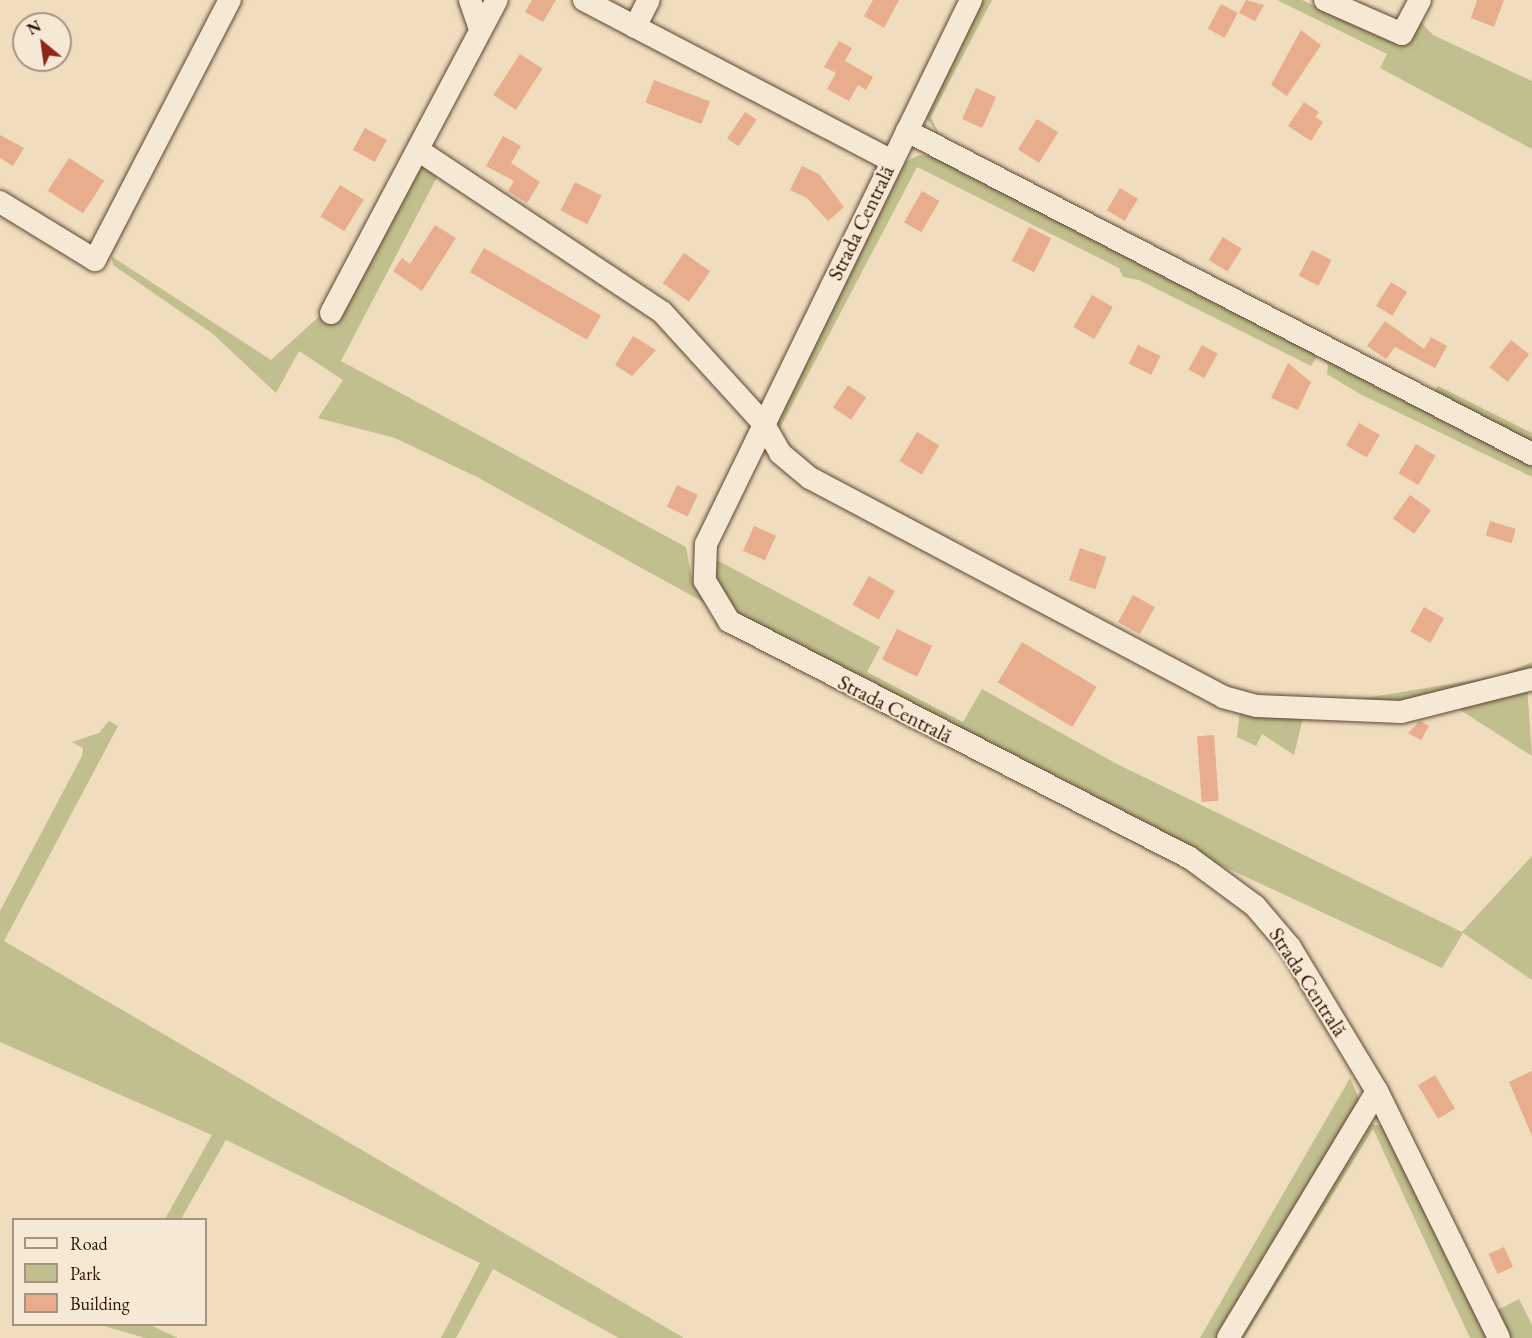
<!DOCTYPE html>
<html>
<head>
<meta charset="utf-8">
<style>
	body { margin:0 }
	#map { position:relative; width:1532px; height:1338px; overflow:hidden; background:#efddbe; font-family:"EB Garamond",serif }
	div>[style] { position:absolute }
	.green>* { inset:0; background:#c0bf8d }
	.building>* { inset:0; background:#e8ad8d; transform-origin:0 0 }
	.roads { filter:drop-shadow(0 0 2px #5f4631) drop-shadow(0 0 2px #5f4631) }
	.minor>* { height:22px; margin:-11px; padding:0 11px; transform-origin:11px; border-radius:11px; background:#f5e9d5 }
	span { translate:-50% -50%; white-space:nowrap; text-align:center; line-height:1.15; -webkit-text-stroke:4.5px #f5e9d5; paint-order:stroke }
	.street-label { font-size:21px; color:#2f1402 }
	.legend { position:absolute; left:12px; top:1218px; width:195px; height:108px; box-sizing:border-box; background:#f5e9d5; border:2px solid #a69481; margin:0; padding:8px 10px; list-style:none; font-size:18px; color:#2f1402 }
	.legend li { display:flex; align-items:center; gap:12px; height:30px }
	.legend b { width:30px; border:2px solid #a69481 }
	.north { position:absolute; left:12px; top:12px; width:60px; height:60px; box-sizing:border-box; background:#f5e9d5; border:2px solid #a69481; border-radius:50%; rotate:331deg; font-size:16px; font-weight:700; line-height:24px; text-align:center; color:#2f1402 }
	.north::after { content:''; display:block; margin:auto; width:21px; height:27px; background:#8f2418; clip-path:polygon(50% 0,100% 100%,50% 72%,0 100%) }
</style>
</head>
<body>
<div id="map">
	<div class="green">
		<i style="clip-path:polygon(983px 0,992px 0,931px 117px,941px 138px,926px 118px)"></i>
		<i style="clip-path:polygon(1277px 0,1302px 0,1392px 42px,1419px 20px,1433px 35px,1532px 81px,1532px 149px,1380px 68px,1387px 54px)"></i>
		<i style="clip-path:polygon(919px 155px,933px 156px,1532px 460px,1532px 477px,1358px 393px,1327px 374px,1328px 365px,1319px 354px,1311px 366px,1139px 280px,1123px 277px,1119px 268px,917px 167px,780px 428px,776px 420px,905px 162px)"></i>
		<i style="clip-path:polygon(421px 163px,437px 177px,341px 361px,686px 547px,693px 584px,705px 603px,477px 477px,395px 438px,318px 418px,343px 380px,299px 351px,276px 393px,213px 334px,113px 265px,111px 256px,271px 360px,324px 312px)"></i>
		<i style="clip-path:polygon(1438px 386px,1532px 433px,1532px 446px,1434px 392px)"></i>
		<i style="clip-path:polygon(715px 559px,880px 647px,867px 672px,963px 722px,982px 689px,1117px 764px,1462px 932px,1532px 856px,1532px 980px,1463px 933px,1442px 968px,1203px 857px,738px 615px,715px 581px)"></i>
		<i style="clip-path:polygon(1532px 662px,1532px 673px,1400px 707px,1353px 700px,1499px 676px)"></i>
		<i style="clip-path:polygon(1527px 686px,1532px 756px,1451px 704px)"></i>
		<i style="clip-path:polygon(1240px 710px,1304px 714px,1294px 755px,1262px 734px,1256px 746px,1237px 737px)"></i>
		<i style="clip-path:polygon(109px 721px,118px 726px,4px 941px,684px 1338px,619px 1338px,493px 1269px,456px 1338px,441px 1338px,480px 1263px,226px 1140px,181px 1219px,165px 1219px,212px 1135px,0 1042px,0 911px,82px 756px,83px 748px,72px 742px,99px 733px)"></i>
		<i style="clip-path:polygon(1350px 1078px,1362px 1105px,1220px 1338px,1200px 1338px)"></i>
		<i style="clip-path:polygon(1371px 1124px,1382px 1126px,1488px 1338px,1470px 1338px,1373px 1129px,1244px 1338px,1236px 1338px)"></i>
		<i style="clip-path:polygon(1519px 1299px,1532px 1325px,1532px 1338px,1510px 1338px,1496px 1311px)"></i>
		<i style="clip-path:polygon(101px 1325px,150px 1325px,178px 1338px,145px 1338px)"></i>
	</div>
	<div class="building">
		<i style="clip-path:polygon(532px 0,556px 0,543px 22px,525px 12px)"></i>
		<i style="clip-path:polygon(873px 0,899px 0,884px 28px,864px 16px)"></i>
		<i style="clip-path:polygon(1246px 0,1264px 5px,1255px 21px,1239px 13px)"></i>
		<i style="clip-path:polygon(1477px 0,1504px 0,1494px 27px,1471px 18px)"></i>
		<i style="left:1221px;top:4px;width:19px;height:28px;rotate:28deg"></i>
		<i style="clip-path:polygon(1301px 30px,1321px 45px,1287px 96px,1271px 85px)"></i>
		<i style="clip-path:polygon(839px 41px,852px 48px,845px 61px,873px 77px,866px 90px,858px 85px,849px 101px,827px 89px,836px 73px,824px 67px)"></i>
		<i style="left:520px;top:54px;width:27px;height:49px;rotate:33deg"></i>
		<i style="left:654px;top:80px;width:60px;height:24px;rotate:21deg"></i>
		<i style="left:976px;top:88px;width:22px;height:34px;rotate:24deg"></i>
		<i style="clip-path:polygon(1304px 102px,1319px 112px,1315px 117px,1323px 122px,1311px 141px,1288px 126px)"></i>
		<i style="left:745px;top:112px;width:14px;height:32px;rotate:34deg"></i>
		<i style="left:1037px;top:119px;width:25px;height:36px;rotate:32deg"></i>
		<i style="left:365px;top:128px;width:25px;height:25px;rotate:29deg"></i>
		<i style="clip-path:polygon(0 135px,24px 148px,13px 166px,0 158px)"></i>
		<i style="clip-path:polygon(503px 136px,521px 146px,511px 163px,540px 182px,527px 203px,508px 191px,514px 181px,486px 166px)"></i>
		<i style="left:69px;top:158px;width:42px;height:39px;rotate:33deg"></i>
		<i style="clip-path:polygon(802px 166px,819px 174px,844px 207px,828px 221px,807px 198px,790px 190px)"></i>
		<i style="left:575px;top:182px;width:30px;height:32px;rotate:27deg"></i>
		<i style="left:340px;top:185px;width:28px;height:37px;rotate:32deg"></i>
		<i style="left:1120px;top:188px;width:21px;height:26px;rotate:31deg"></i>
		<i style="left:922px;top:191px;width:20px;height:36px;rotate:30deg"></i>
		<i style="clip-path:polygon(435px 225px,456px 238px,422px 291px,393px 271px,402px 258px,410px 264px)"></i>
		<i style="left:1029px;top:227px;width:25px;height:38px;rotate:27deg"></i>
		<i style="left:1223px;top:237px;width:22px;height:27px;rotate:32deg"></i>
		<i style="left:484px;top:248px;width:135px;height:28px;rotate:30deg"></i>
		<i style="left:1312px;top:250px;width:22px;height:29px;rotate:27deg"></i>
		<i style="left:684px;top:253px;width:32px;height:37px;rotate:35deg"></i>
		<i style="left:1391px;top:282px;width:19px;height:28px;rotate:32deg"></i>
		<i style="left:1092px;top:295px;width:24px;height:37px;rotate:30deg"></i>
		<i style="clip-path:polygon(1385px 321px,1424px 349px,1431px 337px,1447px 346px,1435px 368px,1395px 347px,1386px 359px,1367px 346px)"></i>
		<i style="clip-path:polygon(633px 336px,656px 350px,632px 376px,615px 365px)"></i>
		<i style="left:1511px;top:340px;width:23px;height:35px;rotate:38deg"></i>
		<i style="left:1138px;top:345px;width:25px;height:21px;rotate:26deg"></i>
		<i style="left:1202px;top:345px;width:18px;height:28px;rotate:29deg"></i>
		<i style="clip-path:polygon(1288px 363px,1311px 382px,1298px 410px,1271px 398px)"></i>
		<i style="left:848px;top:385px;width:22px;height:27px;rotate:34deg"></i>
		<i style="left:1359px;top:423px;width:24px;height:26px;rotate:30deg"></i>
		<i style="left:917px;top:432px;width:26px;height:34px;rotate:31deg"></i>
		<i style="left:1416px;top:444px;width:23px;height:34px;rotate:31deg"></i>
		<i style="left:677px;top:485px;width:23px;height:24px;rotate:25deg"></i>
		<i style="left:1410px;top:495px;width:26px;height:29px;rotate:36deg"></i>
		<i style="left:1490px;top:521px;width:27px;height:15px;rotate:17deg"></i>
		<i style="left:754px;top:526px;width:24px;height:27px;rotate:24deg"></i>
		<i style="left:1080px;top:548px;width:28px;height:34px;rotate:19deg"></i>
		<i style="left:869px;top:576px;width:30px;height:33px;rotate:30deg"></i>
		<i style="left:1133px;top:595px;width:25px;height:31px;rotate:29deg"></i>
		<i style="left:1424px;top:607px;width:23px;height:28px;rotate:29deg"></i>
		<i style="left:897px;top:629px;width:39px;height:34px;rotate:26deg"></i>
		<i style="left:1022px;top:642px;width:87px;height:47px;rotate:31deg"></i>
		<i style="clip-path:polygon(1420px 721px,1429px 726px,1421px 740px,1408px 733px)"></i>
		<i style="left:1214px;top:735px;width:66px;height:17px;rotate:86deg"></i>
		<i style="clip-path:polygon(1532px 1071px,1532px 1136px,1509px 1082px)"></i>
		<i style="left:1435px;top:1075px;width:39px;height:20px;rotate:59deg"></i>
		<i style="left:1504px;top:1247px;width:22px;height:17px;rotate:66deg"></i>
	</div>
	<div class="roads">
		<div class="minor">
			<i style="left:470px;top:0;width:28px;rotate:71deg"></i>
			<i style="left:584px;top:0;width:348px;rotate:27.6deg"></i>
			<i style="left:971px;top:0;width:605px;rotate:115.97deg"></i>
			<i style="left:706px;top:544px;width:37px;rotate:92deg"></i>
			<i style="left:705px;top:581px;width:47px;rotate:59deg"></i>
			<i style="left:729px;top:621px;width:518px;rotate:27.21deg"></i>
			<i style="left:1190px;top:858px;width:81px;rotate:36.4deg"></i>
			<i style="left:1255px;top:906px;width:54px;rotate:49.5deg"></i>
			<i style="left:1290px;top:947px;width:168px;rotate:58.9deg"></i>
			<i style="left:1377px;top:1091px;width:275px;rotate:63.7deg"></i>
			<i style="left:1325px;top:0;width:84px;rotate:23.8deg"></i>
			<i style="left:1402px;top:34px;width:38px;rotate:-62deg"></i>
			<i style="left:635px;top:27px;width:30px;rotate:-63deg"></i>
			<i style="left:907px;top:131px;width:704px;rotate:27.33deg"></i>
			<i style="left:421px;top:152px;width:289px;rotate:33.6deg"></i>
			<i style="left:662px;top:312px;width:150px;rotate:47.7deg"></i>
			<i style="left:763px;top:423px;width:34px;rotate:60deg"></i>
			<i style="left:780px;top:453px;width:39px;rotate:40deg"></i>
			<i style="left:810px;top:478px;width:467px;rotate:27.9deg"></i>
			<i style="left:1223px;top:697px;width:35px;rotate:15deg"></i>
			<i style="left:1257px;top:706px;width:144px;rotate:2.4deg"></i>
			<i style="left:1401px;top:712px;width:135px;rotate:-14.1deg"></i>
			<i style="left:0;top:202px;width:111px;rotate:31.4deg"></i>
			<i style="left:95px;top:260px;width:293px;rotate:-62.6deg"></i>
			<i style="left:331px;top:313px;width:354px;rotate:-62.1deg"></i>
			<i style="left:1228px;top:1338px;width:288px;rotate:-58.9deg"></i>
		</div>
	</div>
	<div class="street-label">
		<span style="left:861px;top:223px;rotate:-64deg">Strada Centrală</span>
		<span style="left:895px;top:709px;rotate:27deg">Strada Centrală</span>
		<span style="left:1308px;top:982px;rotate:57deg">Strada Centrală</span>
	</div>
	<ul class="legend">
	<li><b style="height:8px;background:#f5e9d5"></b>Road</li>
	<li><b style="height:16px;background:#c0bf8d"></b>Park</li>
	<li><b style="height:16px;background:#e8ad8d"></b>Building</li>
	</ul>
	<div class="north">N</div>
</div>
</body>
</html>
